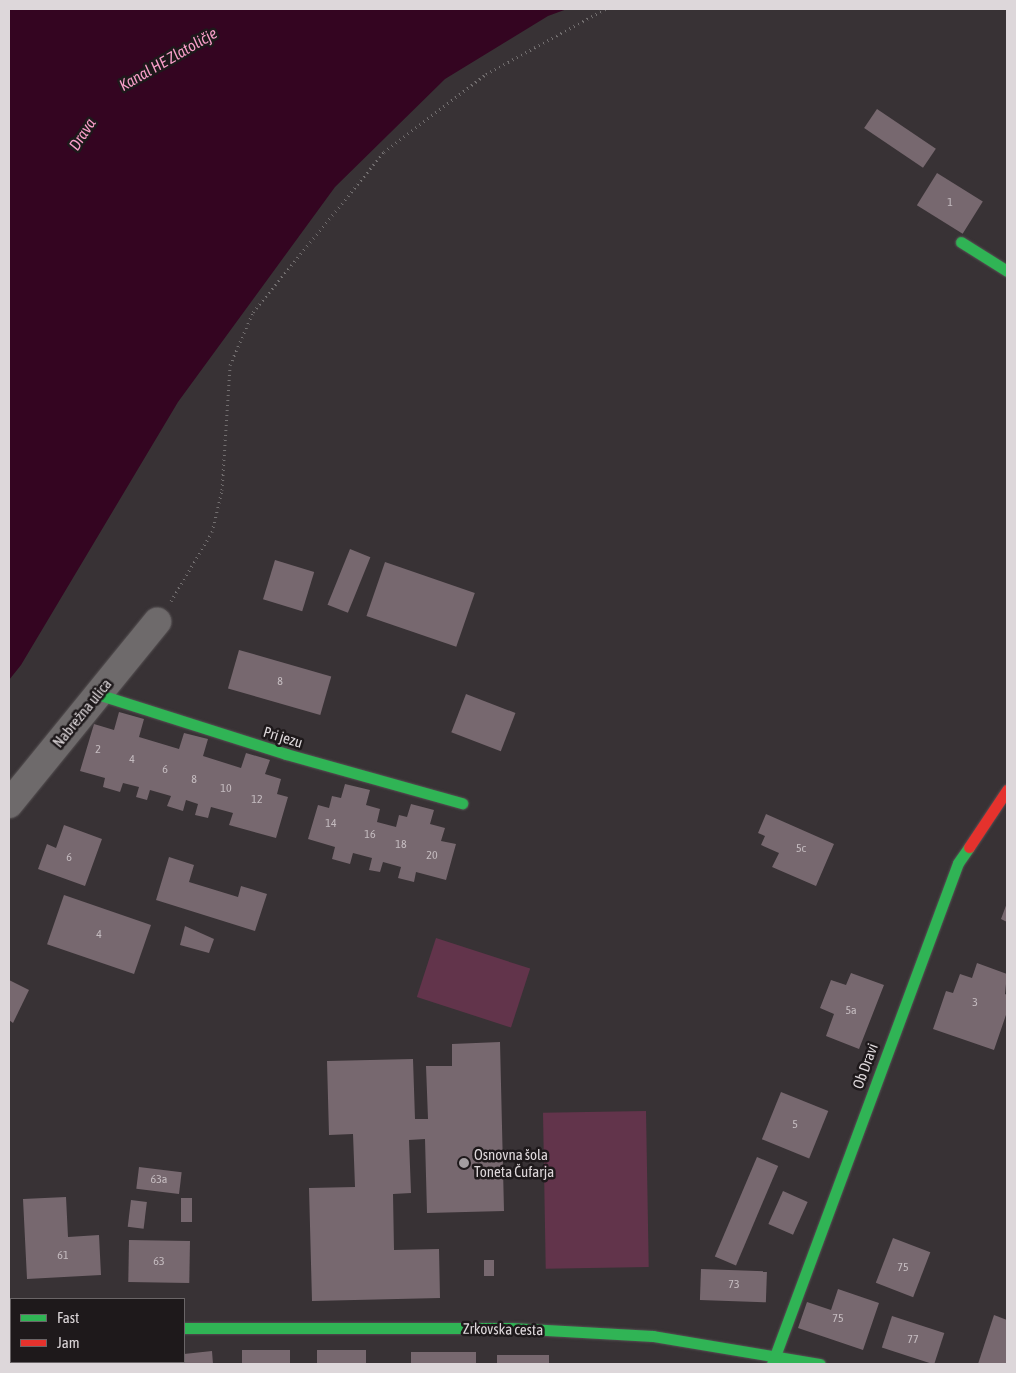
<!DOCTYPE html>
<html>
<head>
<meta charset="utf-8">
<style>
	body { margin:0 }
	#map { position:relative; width:1016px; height:1373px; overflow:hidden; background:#383235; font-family:"Asap Condensed",sans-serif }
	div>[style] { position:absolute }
	.green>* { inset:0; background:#62344b; transform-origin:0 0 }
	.water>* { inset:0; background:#340521 }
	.building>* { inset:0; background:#77686f; transform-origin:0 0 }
	.path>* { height:3px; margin-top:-1.5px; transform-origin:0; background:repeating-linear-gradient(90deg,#726e6f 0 1px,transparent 0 5px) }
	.roads { filter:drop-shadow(0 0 1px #555052) drop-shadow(0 0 1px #555052) }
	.street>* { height:28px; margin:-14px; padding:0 14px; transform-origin:14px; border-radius:14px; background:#6e6a6b }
	.fast>* { height:11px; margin:-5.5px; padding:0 5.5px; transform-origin:5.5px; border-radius:5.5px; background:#30b455 }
	.jam>* { height:11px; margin:-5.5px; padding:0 5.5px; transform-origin:5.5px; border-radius:5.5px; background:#e5322d }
	.dots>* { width:14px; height:14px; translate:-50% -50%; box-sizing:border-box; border:2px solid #1e191b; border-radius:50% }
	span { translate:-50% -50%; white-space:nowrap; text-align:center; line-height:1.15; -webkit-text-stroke:5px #1e191b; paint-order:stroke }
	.number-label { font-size:12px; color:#c4bbbf }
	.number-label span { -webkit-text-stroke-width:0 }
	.street-label { font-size:15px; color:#ddd7da }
	.poi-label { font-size:15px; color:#ddd7da }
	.left { translate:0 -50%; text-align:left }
	.water-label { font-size:16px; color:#f79ec8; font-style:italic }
	.frame { position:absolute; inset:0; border:10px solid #ddd7da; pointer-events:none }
	.legend { position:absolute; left:10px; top:1298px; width:175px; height:65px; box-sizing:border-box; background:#1e191b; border:1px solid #6a6567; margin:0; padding:6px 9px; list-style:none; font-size:15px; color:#ddd7da }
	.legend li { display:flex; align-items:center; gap:10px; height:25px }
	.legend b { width:25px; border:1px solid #6a6567 }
</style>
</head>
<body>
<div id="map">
	<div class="green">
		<i style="left:436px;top:938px;width:99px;height:62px;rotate:18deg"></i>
		<i style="left:646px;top:1111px;width:156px;height:103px;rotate:89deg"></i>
	</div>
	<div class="water">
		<i style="clip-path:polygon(9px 9px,567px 9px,548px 16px,445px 79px,335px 187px,178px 402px,21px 665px,9px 680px)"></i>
	</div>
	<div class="building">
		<i style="left:877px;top:109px;width:71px;height:23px;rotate:34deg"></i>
		<i style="left:937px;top:173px;width:54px;height:38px;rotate:32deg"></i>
		<i style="left:350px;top:549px;width:22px;height:60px;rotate:22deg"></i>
		<i style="left:275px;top:560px;width:41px;height:41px;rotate:17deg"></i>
		<i style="left:385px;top:562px;width:95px;height:57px;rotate:19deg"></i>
		<i style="left:239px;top:650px;width:96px;height:40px;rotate:16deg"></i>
		<i style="left:466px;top:694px;width:53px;height:41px;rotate:21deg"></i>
		<i style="clip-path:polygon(119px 712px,144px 719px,139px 737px,179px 749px,184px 733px,208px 739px,203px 756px,241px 768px,246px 753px,270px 760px,265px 774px,281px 779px,277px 794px,288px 797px,276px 838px,229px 825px,233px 813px,211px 807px,208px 818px,195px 815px,198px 804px,186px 800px,183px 811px,167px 806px,171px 796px,150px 790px,147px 800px,136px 797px,139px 787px,123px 783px,120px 792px,103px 787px,105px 778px,80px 771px,94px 724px,114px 730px)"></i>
		<i style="clip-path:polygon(345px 784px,370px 790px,366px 805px,380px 809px,377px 822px,396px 827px,399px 815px,407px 817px,411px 804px,434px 810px,430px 824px,445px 828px,441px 841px,456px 844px,446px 880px,416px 872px,414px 882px,398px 878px,401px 867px,383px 862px,380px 872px,369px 870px,372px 858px,353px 853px,350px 864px,332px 859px,335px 847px,308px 839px,318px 805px,329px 808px,332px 796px,341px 798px)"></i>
		<i style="clip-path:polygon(766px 814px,834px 844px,816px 886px,772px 867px,779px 853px,761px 845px,765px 836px,758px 833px)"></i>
		<i style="clip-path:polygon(64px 825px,102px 839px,85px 886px,38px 869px,47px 844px,56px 848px)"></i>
		<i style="clip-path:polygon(169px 857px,194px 865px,189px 882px,238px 897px,241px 886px,267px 894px,255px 931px,156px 900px)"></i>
		<i style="left:64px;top:895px;width:92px;height:52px;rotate:19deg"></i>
		<i style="clip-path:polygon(1007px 903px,1007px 922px,1001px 919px)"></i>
		<i style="clip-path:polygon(185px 926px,214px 939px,209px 953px,180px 945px)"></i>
		<i style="clip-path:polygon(977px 963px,1007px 974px,1005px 994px,1007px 995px,1007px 1012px,994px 1050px,933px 1029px,946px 991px,953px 993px,960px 974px,972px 978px)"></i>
		<i style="clip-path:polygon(851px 973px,884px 985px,859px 1049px,826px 1036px,834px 1014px,820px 1008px,831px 980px,846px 985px)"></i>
		<i style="clip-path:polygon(9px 980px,29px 990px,13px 1023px,9px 1020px)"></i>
		<i style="clip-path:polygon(500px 1042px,504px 1211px,427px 1213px,425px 1139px,409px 1140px,411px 1193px,393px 1194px,394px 1250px,439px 1249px,440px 1298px,312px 1301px,309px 1188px,355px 1187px,353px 1134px,329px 1135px,327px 1061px,413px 1059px,415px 1119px,428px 1119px,426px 1066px,452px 1066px,452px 1044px)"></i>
		<i style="left:781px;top:1092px;width:51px;height:51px;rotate:22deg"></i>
		<i style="left:757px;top:1157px;width:23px;height:108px;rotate:23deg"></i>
		<i style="left:139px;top:1167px;width:43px;height:22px;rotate:7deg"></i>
		<i style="left:783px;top:1191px;width:27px;height:36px;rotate:24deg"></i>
		<i style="clip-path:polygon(66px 1197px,68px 1237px,99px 1235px,101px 1275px,27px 1279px,23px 1199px)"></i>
		<i style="left:192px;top:1198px;width:24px;height:11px;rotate:90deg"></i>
		<i style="left:131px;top:1200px;width:16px;height:27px;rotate:7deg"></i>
		<i style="left:893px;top:1238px;width:40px;height:48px;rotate:21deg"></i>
		<i style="left:129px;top:1240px;width:61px;height:42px;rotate:1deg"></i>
		<i style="left:494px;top:1260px;width:16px;height:10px;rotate:90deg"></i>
		<i style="left:701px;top:1269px;width:66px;height:31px;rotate:2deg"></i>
		<i style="clip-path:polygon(838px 1289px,879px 1303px,863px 1350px,798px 1328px,807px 1302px,831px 1310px)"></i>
		<i style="clip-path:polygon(994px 1315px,1007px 1320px,1007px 1364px,978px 1364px)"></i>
		<i style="left:892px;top:1316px;width:55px;height:33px;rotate:18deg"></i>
		<i style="left:242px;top:1350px;width:48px;height:14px"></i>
		<i style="left:317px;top:1350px;width:49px;height:14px"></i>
		<i style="clip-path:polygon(212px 1351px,213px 1364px,167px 1364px,167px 1362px,184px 1362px,184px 1354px)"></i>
		<i style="left:411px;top:1352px;width:65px;height:12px"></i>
		<i style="left:497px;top:1355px;width:52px;height:9px"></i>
		<i style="left:49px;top:1362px;width:50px;height:2px"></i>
	</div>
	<div class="path">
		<i style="left:171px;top:601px;width:80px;rotate:-59.3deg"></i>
		<i style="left:212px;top:532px;width:43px;rotate:-76.6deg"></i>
		<i style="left:222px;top:490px;width:125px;rotate:-86.3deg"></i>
		<i style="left:230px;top:365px;width:58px;rotate:-66.5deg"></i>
		<i style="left:253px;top:312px;width:207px;rotate:-50.7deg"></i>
		<i style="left:384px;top:152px;width:128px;rotate:-37.4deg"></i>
		<i style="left:486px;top:74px;width:136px;rotate:-28.6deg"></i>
	</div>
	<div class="roads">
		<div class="street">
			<i style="left:9px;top:804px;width:235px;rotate:-50.9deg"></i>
			<i style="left:9px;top:1332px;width:2px"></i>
		</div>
		<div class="fast">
			<i style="left:961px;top:242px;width:54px;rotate:32.2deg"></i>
			<i style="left:97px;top:694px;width:198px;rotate:17.6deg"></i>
			<i style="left:286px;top:754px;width:183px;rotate:15.6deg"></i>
			<i style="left:184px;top:1328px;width:327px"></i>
			<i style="left:511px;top:1328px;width:142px;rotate:3.2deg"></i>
			<i style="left:653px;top:1336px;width:169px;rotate:9.5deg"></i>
			<i style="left:772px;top:1364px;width:534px;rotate:-69.63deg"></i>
			<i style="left:958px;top:863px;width:19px;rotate:-55deg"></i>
		</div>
		<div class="jam">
			<i style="left:969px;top:847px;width:69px;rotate:-56.3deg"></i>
		</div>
	</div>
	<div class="dots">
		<i style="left:464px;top:1163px;background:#a39da0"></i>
	</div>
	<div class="number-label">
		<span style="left:950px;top:203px">1</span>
		<span style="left:280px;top:682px">8</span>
		<span style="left:98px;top:750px">2</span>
		<span style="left:132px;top:760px">4</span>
		<span style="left:165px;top:770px">6</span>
		<span style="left:194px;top:780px">8</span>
		<span style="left:226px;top:789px">10</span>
		<span style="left:257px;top:800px">12</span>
		<span style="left:331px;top:824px">14</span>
		<span style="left:370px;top:835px">16</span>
		<span style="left:401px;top:845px">18</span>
		<span style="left:801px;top:849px">5c</span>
		<span style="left:432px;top:856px">20</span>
		<span style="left:69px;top:858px">6</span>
		<span style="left:99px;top:935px">4</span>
		<span style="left:975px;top:1003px">3</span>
		<span style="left:851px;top:1011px">5a</span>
		<span style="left:795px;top:1125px">5</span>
		<span style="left:159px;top:1180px">63a</span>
		<span style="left:63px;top:1256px">61</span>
		<span style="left:159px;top:1262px">63</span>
		<span style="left:903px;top:1268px">75</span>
		<span style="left:734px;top:1285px">73</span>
		<span style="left:838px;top:1319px">75</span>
		<span style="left:913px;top:1340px">77</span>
	</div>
	<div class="street-label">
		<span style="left:82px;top:713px;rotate:-51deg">Nabrežna ulica</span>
		<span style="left:283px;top:737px;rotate:17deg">Pri jezu</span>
		<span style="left:865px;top:1066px;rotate:-70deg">Ob Dravi</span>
		<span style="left:503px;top:1329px;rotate:1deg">Zrkovska cesta</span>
	</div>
	<div class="poi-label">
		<span class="left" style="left:474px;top:1163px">Osnovna šola<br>Toneta Čufarja</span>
	</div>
	<div class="water-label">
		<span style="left:168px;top:59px;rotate:-30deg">Kanal HE Zlatoličje</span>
		<span style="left:82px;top:134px;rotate:-57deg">Drava</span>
	</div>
	<div class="frame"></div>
	<ul class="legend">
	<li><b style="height:6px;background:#30b455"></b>Fast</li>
	<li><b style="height:6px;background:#e5322d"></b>Jam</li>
	</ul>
</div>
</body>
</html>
